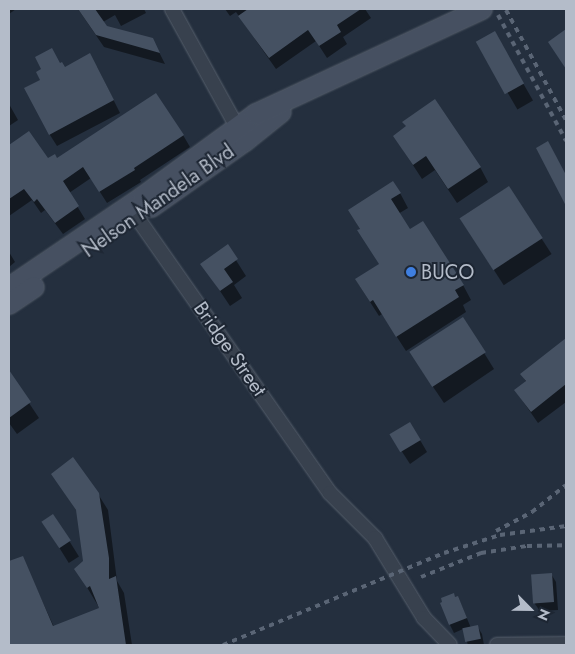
<!DOCTYPE html>
<html>
<head>
<meta charset="utf-8">
<style>
	body { margin:0 }
	#map { position:relative; width:575px; height:654px; overflow:hidden; background:#242f3e; font-family:Jost,sans-serif }
	div>[style] { position:absolute }
	.shadow>* { inset:0; background:#0007; transform-origin:0 0 }
	.building>* { inset:0; background:#455162; transform-origin:0 0 }
	.roads { filter:drop-shadow(0 0 1px #565f6c) drop-shadow(0 0 1px #565f6c) }
	.street>* { height:14px; margin:-7px; padding:0 7px; transform-origin:7px; border-radius:7px; background:#38414e }
	.secondary>* { height:20px; margin:-10px; padding:0 10px; transform-origin:10px; border-radius:10px; background:#465061 }
	.rail>* { height:4px; margin-top:-2px; transform-origin:0; background:repeating-linear-gradient(90deg,#5a6575 0 5px,transparent 0 10px) }
	.dots>* { width:14px; height:14px; translate:-50% -50%; box-sizing:border-box; border:2px solid #1d2633; border-radius:50% }
	span { translate:-50% -50%; white-space:nowrap; text-align:center; line-height:1.15; -webkit-text-stroke:4px #1d2633; paint-order:stroke }
	.street-label { font-size:20px; color:#b4bcc9 }
	.poi-label { font-size:20px; color:#b4bcc9 }
	.left { translate:0 -50%; text-align:left }
	.frame { position:absolute; inset:0; border:10px solid #b4bcc9; pointer-events:none }
	.north { position:absolute; left:505px; top:584px; width:50px; height:50px; -webkit-text-stroke:4px #1d2633; paint-order:stroke; rotate:113deg; font-size:14px; font-weight:700; line-height:20px; text-align:center; color:#b4bcc9 }
	.north::after { content:''; display:block; margin:auto; width:18px; height:22px; background:#b4bcc9; clip-path:polygon(50% 0,100% 100%,50% 72%,0 100%) }
</style>
</head>
<body>
<div id="map">
	<div class="shadow">
		<i style="clip-path:polygon(9px 9px,16px 9px,9px 14px)"></i>
		<i style="clip-path:polygon(78px 9px,144px 9px,146px 13px,121px 26px,115px 15px,103px 22px,105px 26px,159px 52px,165px 64px,104px 47px)"></i>
		<i style="clip-path:polygon(225px 9px,365px 9px,371px 18px,343px 37px,347px 44px,327px 58px,316px 41px,276px 69px,236px 12px,230px 16px)"></i>
		<i style="left:494px;top:33px;width:78px;height:18px;rotate:60deg"></i>
		<i style="clip-path:polygon(60px 65px,65px 69px,97px 67px,120px 113px,57px 146px,50px 135px,41px 80px)"></i>
		<i style="clip-path:polygon(9px 104px,18px 120px,9px 126px)"></i>
		<i style="clip-path:polygon(29px 133px,48px 160px,183px 135px,190px 147px,140px 180px,141px 182px,107px 203px,91px 178px,69px 193px,85px 219px,63px 234px,45px 210px,41px 213px,32px 200px,9px 216px,9px 147px)"></i>
		<i style="clip-path:polygon(394px 136px,480px 167px,488px 182px,457px 203px,435px 170px,422px 179px)"></i>
		<i style="left:508px;top:187px;width:80px;height:57px;rotate:57deg"></i>
		<i style="clip-path:polygon(400px 193px,408px 208px,398px 214px,410px 231px,463px 285px,471px 300px,463px 305px,466px 312px,406px 351px,382px 314px,379px 316px,356px 280px,380px 265px,350px 211px)"></i>
		<i style="clip-path:polygon(227px 246px,246px 276px,234px 285px,242px 298px,230px 306px,202px 264px)"></i>
		<i style="clip-path:polygon(9px 252px,15px 262px,9px 267px)"></i>
		<i style="clip-path:polygon(463px 319px,494px 369px,444px 403px,421px 369px)"></i>
		<i style="clip-path:polygon(566px 339px,566px 402px,538px 423px,515px 390px,526px 382px,522px 374px)"></i>
		<i style="clip-path:polygon(9px 373px,39px 418px,17px 434px,9px 423px)"></i>
		<i style="clip-path:polygon(420px 440px,427px 452px,410px 464px,399px 447px)"></i>
		<i style="clip-path:polygon(53px 475px,98px 494px,108px 510px,117px 581px,124px 593px,132px 645px,9px 645px,9px 563px,22px 557px,54px 627px,100px 609px,76px 569px,84px 562px,78px 513px)"></i>
		<i style="left:53px;top:515px;width:49px;height:12px;rotate:58deg"></i>
		<i style="clip-path:polygon(551px 574px,556px 582px,558px 610px,540px 611px,535px 604px)"></i>
		<i style="clip-path:polygon(458px 597px,471px 628px,477px 626px,482px 634px,484px 645px,468px 645px,463px 629px,454px 633px,450px 625px,442px 604px)"></i>
	</div>
	<div class="building">
		<i style="clip-path:polygon(78px 9px,95px 9px,107px 26px,153px 38px,160px 53px,96px 35px)"></i>
		<i style="clip-path:polygon(248px 9px,361px 9px,337px 25px,341px 32px,319px 46px,308px 30px,269px 58px,238px 16px)"></i>
		<i style="clip-path:polygon(566px 29px,566px 69px,548px 42px)"></i>
		<i style="left:495px;top:31px;width:60px;height:22px;rotate:61deg"></i>
		<i style="clip-path:polygon(52px 48px,60px 63px,62px 62px,65px 67px,90px 53px,114px 100px,49px 135px,24px 88px,40px 80px,36px 72px,41px 69px,35px 57px)"></i>
		<i style="clip-path:polygon(156px 93px,184px 135px,134px 168px,135px 170px,99px 192px,83px 167px,63px 181px,79px 206px,55px 223px,37px 199px,34px 202px,24px 189px,9px 199px,9px 145px,29px 131px,48px 158px,55px 154px,57px 158px)"></i>
		<i style="clip-path:polygon(435px 99px,481px 167px,448px 189px,426px 156px,413px 165px,393px 136px,406px 126px,402px 122px)"></i>
		<i style="clip-path:polygon(548px 141px,566px 175px,566px 206px,536px 148px)"></i>
		<i style="clip-path:polygon(393px 181px,401px 193px,391px 199px,410px 229px,423px 221px,464px 285px,455px 290px,459px 297px,396px 337px,373px 300px,370px 302px,355px 279px,379px 264px,357px 230px,360px 229px,348px 210px)"></i>
		<i style="left:509px;top:186px;width:62px;height:59px;rotate:57deg"></i>
		<i style="clip-path:polygon(228px 244px,238px 259px,224px 269px,233px 282px,220px 291px,200px 264px)"></i>
		<i style="left:463px;top:317px;width:42px;height:64px;rotate:57deg"></i>
		<i style="clip-path:polygon(566px 338px,566px 384px,531px 412px,514px 390px,526px 381px,520px 374px)"></i>
		<i style="clip-path:polygon(9px 370px,31px 402px,9px 418px)"></i>
		<i style="left:410px;top:422px;width:21px;height:24px;rotate:59deg"></i>
		<i style="clip-path:polygon(73px 457px,99px 493px,109px 558px,109px 579px,116px 576px,126px 645px,9px 645px,9px 561px,23px 556px,53px 626px,99px 608px,90px 586px,87px 588px,74px 569px,83px 561px,76px 510px,51px 474px)"></i>
		<i style="left:53px;top:514px;width:32px;height:14px;rotate:56deg"></i>
		<i style="left:552px;top:573px;width:29px;height:21px;rotate:86deg"></i>
		<i style="clip-path:polygon(454px 593px,455px 597px,458px 596px,467px 618px,449px 625px,440px 603px,442px 602px,441px 598px)"></i>
		<i style="left:478px;top:625px;width:14px;height:16px;rotate:78deg"></i>
	</div>
	<div class="roads">
		<div class="street">
			<i style="left:172px;top:9px;width:143px;rotate:61.1deg"></i>
			<i style="left:129px;top:206px;width:350px;rotate:55deg"></i>
			<i style="left:330px;top:493px;width:64px;rotate:45deg"></i>
			<i style="left:375px;top:538px;width:94px;rotate:58.5deg"></i>
			<i style="left:424px;top:618px;width:37px;rotate:46deg"></i>
			<i style="left:497px;top:645px;width:69px;rotate:-0.8deg"></i>
		</div>
		<div class="secondary">
			<i style="left:151px;top:207px;width:115px;rotate:-35.1deg"></i>
			<i style="left:245px;top:141px;width:46px;rotate:-38.9deg"></i>
			<i style="left:9px;top:288px;width:162px;rotate:-34.2deg"></i>
			<i style="left:143px;top:197px;width:140px;rotate:-36.3deg"></i>
			<i style="left:256px;top:114px;width:249px;rotate:-24.9deg"></i>
			<i style="left:9px;top:304px;width:30px;rotate:-34deg"></i>
		</div>
	</div>
	<div class="rail">
		<i style="left:506px;top:10px;width:125px;rotate:61.4deg"></i>
		<i style="left:498px;top:15px;width:143px;rotate:61.6deg"></i>
		<i style="left:496px;top:531px;width:41px;rotate:-27.8deg"></i>
		<i style="left:532px;top:512px;width:43px;rotate:-38.5deg"></i>
		<i style="left:421px;top:577px;width:65px;rotate:-21.8deg"></i>
		<i style="left:481px;top:553px;width:47px;rotate:-8.7deg"></i>
		<i style="left:527px;top:546px;width:39px;rotate:-1deg"></i>
		<i style="left:223px;top:645px;width:239px;rotate:-22.6deg"></i>
		<i style="left:444px;top:553px;width:59px;rotate:-17.8deg"></i>
		<i style="left:500px;top:535px;width:67px;rotate:-7.8deg"></i>
	</div>
	<div class="dots">
		<i style="left:411px;top:272px;background:#3f7fe0"></i>
	</div>
	<div class="street-label">
		<span style="left:158px;top:201px;rotate:-35deg">Nelson Mandela Blvd</span>
		<span style="left:230px;top:349px;rotate:55deg">Bridge Street</span>
	</div>
	<div class="poi-label">
		<span class="left" style="left:421px;top:272px">BUCO</span>
	</div>
	<div class="frame"></div>
	<div class="north">N</div>
</div>
</body>
</html>
